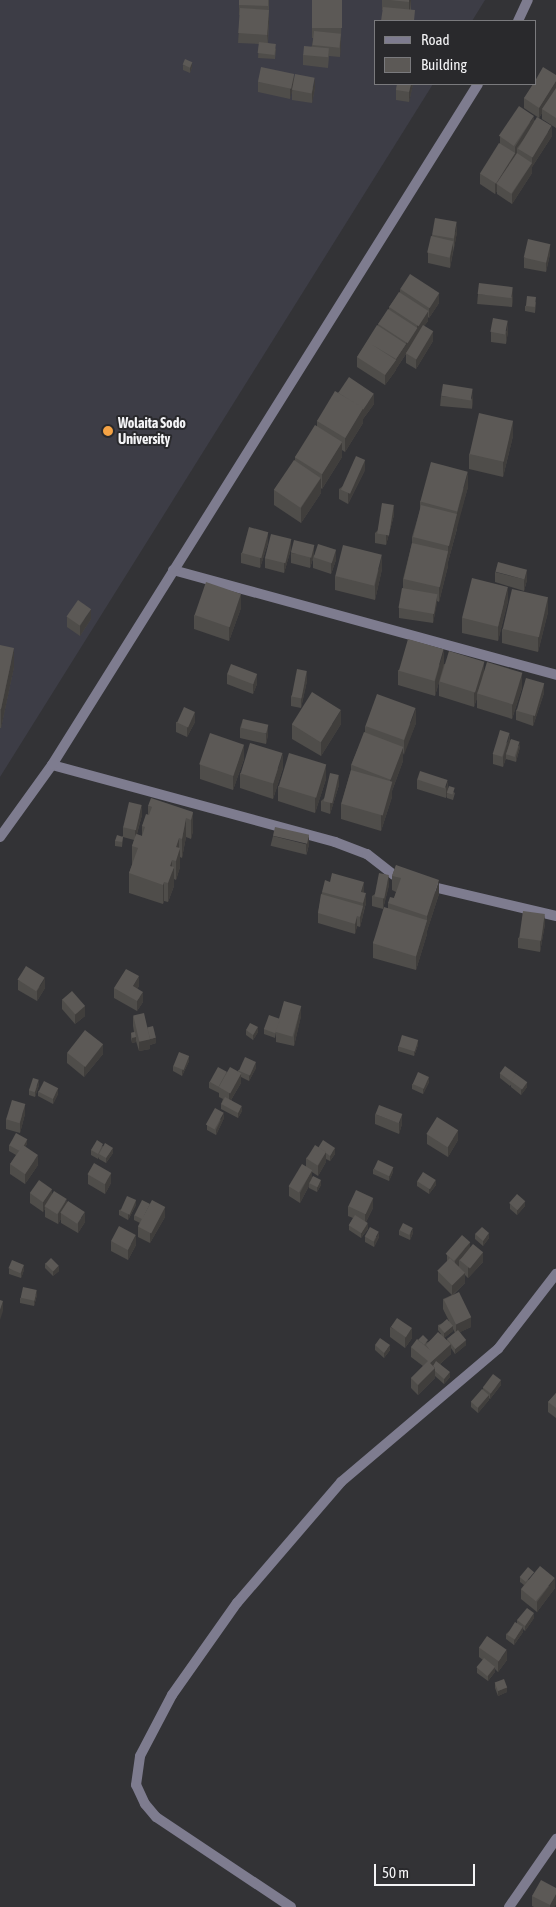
<!DOCTYPE html>
<html>
<head>
<meta charset="utf-8">
<style>
	body { margin:0 }
	#map { position:relative; width:556px; height:1907px; overflow:hidden; background:#333336; font-family:"Asap Condensed",sans-serif }
	div>[style] { position:absolute }
	.built>* { inset:0; background:#3d3d46 }
	.minor>* { height:10px; margin:-5px; padding:0 5px; transform-origin:5px; border-radius:5px; background:#7e7c8f }
	.wall>* { inset:0; background:#4f4d4a; transform-origin:0 0 }
	.shaded-wall>* { inset:0; background:#403e3c }
	.building>* { inset:0; background:#5c5956; transform-origin:0 0 }
	.dots>* { width:14px; height:14px; translate:-50% -50%; box-sizing:border-box; border:2px solid #29292c; border-radius:50% }
	span { translate:-50% -50%; white-space:nowrap; text-align:center; line-height:1.15; -webkit-text-stroke:4px #29292c; paint-order:stroke }
	.poi-label { font-size:14px; color:#f4f4f6; font-weight:700 }
	.left { translate:0 -50%; text-align:left }
	.legend { position:absolute; left:374px; top:20px; width:162px; height:65px; box-sizing:border-box; background:#29292c; border:1px solid #7a7a7d; margin:0; padding:6px 9px; list-style:none; font-size:15px; color:#f4f4f6 }
	.legend li { display:flex; align-items:center; gap:10px; height:25px }
	.legend b { width:25px; border:1px solid #7a7a7d }
	.scale { position:absolute; left:374px; top:1864px; width:101px; height:22px; box-sizing:border-box; border:2px solid #f4f4f6; border-top:0; padding-left:6px; font-size:15px; line-height:18px; white-space:nowrap; color:#f4f4f6; -webkit-text-stroke:4px #29292c; paint-order:stroke }
</style>
</head>
<body>
<div id="map">
	<div class="built">
		<i style="clip-path:polygon(0 0,485px 0,472px 21px,375px 21px,375px 84px,433px 84px,0 777px)"></i>
	</div>
	<div class="minor">
		<i style="left:518px;top:21px;width:23px;rotate:-65deg"></i>
		<i style="left:173px;top:570px;width:397px;rotate:15.3deg"></i>
		<i style="left:52px;top:765px;width:293px;rotate:15.2deg"></i>
		<i style="left:335px;top:842px;width:34px;rotate:21deg"></i>
		<i style="left:367px;top:854px;width:34px;rotate:38deg"></i>
		<i style="left:394px;top:875px;width:12px;rotate:20deg"></i>
		<i style="left:0;top:837px;width:89px;rotate:-54.2deg"></i>
		<i style="left:52px;top:765px;width:803px;rotate:-57.97deg"></i>
		<i style="left:425px;top:885px;width:135px;rotate:13.3deg"></i>
		<i style="left:291px;top:1907px;width:162px;rotate:-146.3deg"></i>
		<i style="left:156px;top:1817px;width:17px;rotate:-130deg"></i>
		<i style="left:145px;top:1804px;width:21px;rotate:-115deg"></i>
		<i style="left:136px;top:1785px;width:29px;rotate:-82deg"></i>
		<i style="left:140px;top:1756px;width:69px;rotate:-62.3deg"></i>
		<i style="left:172px;top:1695px;width:113px;rotate:-54.8deg"></i>
		<i style="left:237px;top:1603px;width:160px;rotate:-49.3deg"></i>
		<i style="left:341px;top:1482px;width:206px;rotate:-40.3deg"></i>
		<i style="left:498px;top:1349px;width:95px;rotate:-52.3deg"></i>
		<i style="left:509px;top:1907px;width:83px;rotate:-55.3deg"></i>
	</div>
	<div class="wall">
		<i style="clip-path:polygon(239px 0,269px 0,269px 20px,268px 43px,276px 49px,275px 59px,258px 58px,259px 44px,238px 43px,240px 15px,239px 15px)"></i>
		<i style="clip-path:polygon(312px 0,342px 0,341px 40px,340px 57px,329px 56px,328px 68px,303px 65px,303px 55px,312px 46px,313px 38px,312px 38px)"></i>
		<i style="left:382px;top:0;width:29px;height:10px"></i>
		<i style="clip-path:polygon(183px 65px,192px 67px,190px 73px,183px 70px)"></i>
		<i style="clip-path:polygon(556px 75px,556px 128px,542px 119px,542px 113px,539px 118px,524px 108px,524px 98px)"></i>
		<i style="clip-path:polygon(258px 82px,294px 83px,315px 88px,312px 103px,292px 100px,292px 90px,290px 99px,258px 92px)"></i>
		<i style="clip-path:polygon(397px 84px,413px 84px,409px 102px,396px 100px,396px 90px)"></i>
		<i style="clip-path:polygon(534px 120px,552px 136px,532px 167px,532px 173px,512px 204px,497px 194px,497px 191px,495px 194px,480px 184px,480px 174px,500px 144px,500px 137px)"></i>
		<i style="clip-path:polygon(457px 232px,450px 268px,428px 263px,428px 253px,432px 235px)"></i>
		<i style="clip-path:polygon(550px 254px,546px 272px,524px 268px,524px 258px)"></i>
		<i style="clip-path:polygon(400px 289px,439px 303px,429px 318px,428px 317px,428px 321px,424px 326px,433px 341px,416px 369px,406px 363px,406px 353px,406px 354px,396px 369px,396px 370px,385px 385px,357px 367px,357px 357px,378px 325px,378px 324px,389px 309px,389px 307px,400px 292px)"></i>
		<i style="left:478px;top:294px;width:35px;height:10px;rotate:5deg"></i>
		<i style="clip-path:polygon(536px 302px,535px 313px,525px 311px,525px 306px)"></i>
		<i style="clip-path:polygon(508px 331px,506px 344px,491px 342px,491px 332px)"></i>
		<i style="clip-path:polygon(338px 392px,374px 404px,363px 419px,363px 423px,345px 452px,342px 450px,342px 457px,322px 489px,321px 488px,321px 493px,301px 523px,274px 505px,274px 490px,295px 460px,295px 457px,317px 427px,317px 421px,338px 393px)"></i>
		<i style="left:441px;top:396px;width:32px;height:10px;rotate:5deg"></i>
		<i style="clip-path:polygon(513px 436px,503px 477px,469px 469px,469px 454px)"></i>
		<i style="clip-path:polygon(365px 470px,348px 504px,339px 499px,339px 489px)"></i>
		<i style="clip-path:polygon(468px 487px,457px 525px,457px 529px,448px 562px,448px 566px,439px 602px,437px 601px,433px 623px,399px 618px,399px 608px,403px 588px,403px 579px,412px 543px,412px 537px,420px 510px,420px 501px)"></i>
		<i style="clip-path:polygon(394px 515px,386px 545px,375px 543px,375px 533px)"></i>
		<i style="clip-path:polygon(268px 543px,260px 568px,241px 563px,241px 553px)"></i>
		<i style="clip-path:polygon(291px 549px,284px 573px,265px 568px,265px 558px)"></i>
		<i style="clip-path:polygon(291px 553px,314px 555px,336px 560px,331px 574px,313px 568px,313px 559px,310px 568px,291px 563px)"></i>
		<i style="clip-path:polygon(382px 569px,375px 600px,335px 590px,335px 576px)"></i>
		<i style="clip-path:polygon(495px 572px,527px 580px,524px 591px,495px 582px)"></i>
		<i style="clip-path:polygon(508px 601px,498px 641px,462px 633px,462px 618px)"></i>
		<i style="clip-path:polygon(241px 608px,229px 641px,194px 629px,194px 615px)"></i>
		<i style="clip-path:polygon(548px 612px,538px 652px,502px 643px,502px 629px)"></i>
		<i style="clip-path:polygon(67px 617px,91px 619px,80px 636px,67px 627px)"></i>
		<i style="clip-path:polygon(0 645px,14px 667px,1px 728px,0 728px)"></i>
		<i style="clip-path:polygon(444px 664px,484px 671px,522px 688px,512px 719px,477px 708px,477px 698px,474px 707px,439px 696px,439px 682px,435px 696px,398px 685px,398px 670px)"></i>
		<i style="clip-path:polygon(227px 674px,257px 684px,253px 694px,227px 684px)"></i>
		<i style="clip-path:polygon(307px 681px,301px 708px,291px 706px,291px 696px)"></i>
		<i style="clip-path:polygon(544px 693px,533px 726px,516px 720px,516px 710px)"></i>
		<i style="clip-path:polygon(243px 719px,268px 735px,266px 744px,240px 738px,240px 728px)"></i>
		<i style="clip-path:polygon(176px 722px,195px 722px,187px 737px,176px 732px)"></i>
		<i style="clip-path:polygon(416px 723px,403px 755px,403px 761px,392px 791px,392px 797px,381px 831px,341px 819px,341px 804px,351px 770px,351px 765px,365px 732px,365px 726px)"></i>
		<i style="clip-path:polygon(292px 724px,341px 724px,321px 756px,292px 739px)"></i>
		<i style="clip-path:polygon(510px 740px,520px 747px,516px 762px,506px 759px,506px 758px,503px 767px,493px 764px,493px 754px)"></i>
		<i style="clip-path:polygon(244px 759px,233px 790px,200px 779px,200px 764px)"></i>
		<i style="clip-path:polygon(283px 768px,273px 799px,240px 788px,240px 773px)"></i>
		<i style="clip-path:polygon(326px 779px,315px 813px,278px 801px,278px 786px)"></i>
		<i style="clip-path:polygon(417px 779px,448px 788px,455px 793px,453px 800px,447px 798px,447px 795px,446px 798px,417px 789px)"></i>
		<i style="clip-path:polygon(339px 785px,330px 814px,321px 811px,321px 801px)"></i>
		<i style="clip-path:polygon(148px 806px,193px 812px,193px 831px,191px 839px,186px 837px,182px 858px,180px 857px,180px 867px,176px 880px,174px 879px,174px 886px,168px 902px,164px 901px,163px 904px,129px 893px,129px 873px,132px 865px,132px 846px,134px 840px,123px 837px,122px 847px,115px 846px,115px 841px,123px 836px,123px 827px,142px 815px,137px 834px,142px 836px,142px 826px,148px 814px)"></i>
		<i style="left:273px;top:836px;width:37px;height:10px;rotate:14deg"></i>
		<i style="clip-path:polygon(396px 865px,439px 894px,427px 931px,427px 934px,416px 970px,373px 958px,373px 943px,388px 908px,388px 903px,394px 898px,396px 892px,392px 890px,392px 876px)"></i>
		<i style="clip-path:polygon(389px 885px,383px 909px,372px 906px,372px 896px)"></i>
		<i style="clip-path:polygon(322px 892px,363px 892px,366px 903px,360px 927px,357px 926px,355px 934px,318px 923px,318px 913px)"></i>
		<i style="clip-path:polygon(545px 924px,540px 952px,518px 948px,518px 938px)"></i>
		<i style="clip-path:polygon(18px 980px,45px 988px,37px 1001px,18px 990px)"></i>
		<i style="clip-path:polygon(139px 986px,137px 989px,143px 1002px,137px 1011px,114px 998px,114px 988px)"></i>
		<i style="clip-path:polygon(62px 999px,85px 1016px,75px 1024px,62px 1009px)"></i>
		<i style="clip-path:polygon(133px 1016px,147px 1028px,156px 1043px,150px 1045px,150px 1049px,139px 1051px,136px 1041px,136px 1042px,132px 1043px,131px 1038px,131px 1033px,134px 1032px,133px 1026px)"></i>
		<i style="clip-path:polygon(301px 1016px,294px 1046px,276px 1042px,276px 1033px,275px 1038px,264px 1034px,264px 1029px,280px 1019px)"></i>
		<i style="clip-path:polygon(246px 1030px,258px 1032px,253px 1040px,246px 1035px)"></i>
		<i style="clip-path:polygon(418px 1045px,414px 1056px,398px 1051px,398px 1046px)"></i>
		<i style="clip-path:polygon(67px 1053px,103px 1054px,84px 1077px,67px 1063px)"></i>
		<i style="clip-path:polygon(189px 1061px,182px 1076px,173px 1071px,173px 1066px)"></i>
		<i style="clip-path:polygon(256px 1068px,249px 1081px,241px 1077px,241px 1083px,231px 1100px,242px 1111px,238px 1118px,221px 1109px,221px 1104px,223px 1099px,219px 1097px,219px 1092px,219px 1093px,209px 1088px,209px 1082px,227px 1072px,238px 1072px,238px 1070px)"></i>
		<i style="clip-path:polygon(500px 1073px,516px 1076px,527px 1087px,521px 1095px,511px 1087px,511px 1085px,510px 1086px,500px 1078px)"></i>
		<i style="clip-path:polygon(429px 1082px,423px 1094px,412px 1089px,412px 1084px)"></i>
		<i style="clip-path:polygon(39px 1085px,35px 1097px,29px 1095px,29px 1090px)"></i>
		<i style="clip-path:polygon(38px 1091px,58px 1094px,53px 1104px,38px 1096px)"></i>
		<i style="clip-path:polygon(25px 1114px,20px 1133px,6px 1129px,6px 1119px)"></i>
		<i style="clip-path:polygon(375px 1114px,402px 1124px,399px 1134px,375px 1124px)"></i>
		<i style="clip-path:polygon(224px 1118px,216px 1135px,207px 1130px,207px 1125px)"></i>
		<i style="clip-path:polygon(427px 1134px,458px 1140px,448px 1157px,427px 1144px)"></i>
		<i style="clip-path:polygon(27px 1144px,25px 1147px,38px 1165px,25px 1184px,10px 1174px,10px 1164px,16px 1155px,9px 1151px,9px 1145px)"></i>
		<i style="clip-path:polygon(103px 1146px,113px 1153px,106px 1163px,99px 1159px,99px 1157px,98px 1159px,91px 1155px,91px 1150px)"></i>
		<i style="clip-path:polygon(318px 1148px,335px 1154px,330px 1161px,326px 1159px,326px 1162px,318px 1176px,312px 1172px,312px 1177px,321px 1185px,317px 1192px,309px 1188px,309px 1186px,300px 1203px,289px 1196px,289px 1186px,306px 1167px,306px 1158px)"></i>
		<i style="clip-path:polygon(373px 1169px,393px 1172px,389px 1181px,373px 1174px)"></i>
		<i style="clip-path:polygon(88px 1174px,111px 1183px,105px 1194px,88px 1184px)"></i>
		<i style="clip-path:polygon(417px 1181px,436px 1185px,429px 1194px,417px 1186px)"></i>
		<i style="clip-path:polygon(30px 1193px,52px 1195px,67px 1202px,85px 1222px,78px 1233px,61px 1223px,61px 1219px,58px 1224px,45px 1217px,45px 1209px,43px 1212px,30px 1203px)"></i>
		<i style="clip-path:polygon(510px 1204px,525px 1206px,517px 1215px,510px 1209px)"></i>
		<i style="clip-path:polygon(136px 1205px,128px 1220px,119px 1215px,119px 1210px)"></i>
		<i style="clip-path:polygon(348px 1206px,373px 1208px,366px 1222px,368px 1229px,361px 1238px,349px 1230px,349px 1225px,353px 1218px,348px 1216px)"></i>
		<i style="clip-path:polygon(134px 1215px,165px 1217px,150px 1243px,138px 1237px,138px 1227px,140px 1223px,134px 1220px)"></i>
		<i style="clip-path:polygon(399px 1230px,413px 1233px,410px 1240px,399px 1235px)"></i>
		<i style="clip-path:polygon(475px 1234px,489px 1238px,483px 1246px,475px 1239px)"></i>
		<i style="clip-path:polygon(365px 1237px,379px 1237px,374px 1247px,365px 1242px)"></i>
		<i style="clip-path:polygon(111px 1241px,136px 1245px,128px 1260px,111px 1251px)"></i>
		<i style="clip-path:polygon(evenodd,470px 1247px,483px 1262px,468px 1278px,465px 1275px,465px 1283px,453px 1295px,471px 1327px,460px 1332px,466px 1345px,455px 1354px,451px 1348px,451px 1354px,440px 1364px,450px 1377px,444px 1384px,435px 1376px,435px 1378px,418px 1395px,411px 1388px,411px 1378px,423px 1366px,411px 1357px,411px 1347px,428px 1342px,441px 1334px,438px 1330px,438px 1325px,449px 1321px,443px 1309px,443px 1299px,452px 1295px,438px 1281px,438px 1271px,447px 1262px,447px 1255px,470px 1247px,453px 1329px,455px 1333px,447px 1339px,447px 1341px,444px 1338px,453px 1331px,453px 1329px)"></i>
		<i style="clip-path:polygon(45px 1263px,59px 1271px,53px 1276px,45px 1268px)"></i>
		<i style="clip-path:polygon(9px 1269px,24px 1270px,21px 1278px,9px 1274px)"></i>
		<i style="clip-path:polygon(37px 1295px,34px 1306px,20px 1303px,20px 1298px)"></i>
		<i style="clip-path:polygon(390px 1327px,412px 1338px,405px 1348px,390px 1337px)"></i>
		<i style="clip-path:polygon(375px 1345px,390px 1350px,384px 1358px,375px 1350px)"></i>
		<i style="clip-path:polygon(501px 1385px,490px 1399px,489px 1398px,489px 1400px,478px 1413px,471px 1407px,471px 1402px,483px 1389px,483px 1388px)"></i>
		<i style="clip-path:polygon(556px 1393px,556px 1418px,548px 1412px,548px 1402px)"></i>
		<i style="clip-path:polygon(520px 1577px,555px 1588px,537px 1612px,521px 1599px,521px 1589px,524px 1585px,520px 1582px)"></i>
		<i style="clip-path:polygon(534px 1618px,525px 1631px,523px 1629px,523px 1632px,514px 1645px,506px 1639px,506px 1634px,517px 1624px,517px 1620px)"></i>
		<i style="clip-path:polygon(479px 1647px,507px 1660px,498px 1672px,495px 1669px,495px 1672px,488px 1681px,477px 1673px,477px 1668px,483px 1660px,479px 1657px)"></i>
		<i style="clip-path:polygon(495px 1683px,507px 1692px,498px 1696px,495px 1688px)"></i>
		<i style="clip-path:polygon(556px 1888px,556px 1904px,554px 1907px,534px 1907px,532px 1906px,532px 1896px)"></i>
	</div>
	<div class="shaded-wall">
		<i style="clip-path:polygon(409px 0,411px 0,409px 17px)"></i>
		<i style="clip-path:polygon(269px 10px,269px 20px,267px 44px,267px 34px)"></i>
		<i style="clip-path:polygon(341px 34px,341px 44px,340px 57px,340px 47px)"></i>
		<i style="clip-path:polygon(192px 62px,192px 67px,190px 73px,190px 68px)"></i>
		<i style="clip-path:polygon(294px 74px,294px 84px,290px 99px,290px 89px)"></i>
		<i style="clip-path:polygon(315px 78px,315px 88px,312px 103px,312px 93px)"></i>
		<i style="clip-path:polygon(556px 81px,556px 91px,542px 109px,542px 113px,539px 118px,539px 108px)"></i>
		<i style="clip-path:polygon(411px 84px,413px 84px,409px 102px,409px 92px)"></i>
		<i style="clip-path:polygon(534px 116px,534px 126px,517px 148px,517px 153px,515px 157px,515px 147px)"></i>
		<i style="clip-path:polygon(552px 126px,552px 136px,532px 167px,532px 157px)"></i>
		<i style="clip-path:polygon(515px 153px,515px 163px,497px 184px,497px 191px,495px 194px,495px 184px)"></i>
		<i style="clip-path:polygon(532px 163px,532px 173px,512px 204px,512px 194px)"></i>
		<i style="clip-path:polygon(457px 222px,457px 232px,454px 249px,454px 239px)"></i>
		<i style="clip-path:polygon(453px 241px,453px 251px,450px 268px,450px 258px)"></i>
		<i style="clip-path:polygon(550px 244px,550px 254px,546px 272px,546px 262px)"></i>
		<i style="clip-path:polygon(513px 287px,513px 297px,512px 308px,512px 298px)"></i>
		<i style="clip-path:polygon(439px 293px,439px 303px,429px 318px,429px 308px)"></i>
		<i style="clip-path:polygon(428px 311px,428px 321px,417px 336px,417px 326px)"></i>
		<i style="clip-path:polygon(508px 321px,508px 331px,506px 344px,506px 334px)"></i>
		<i style="clip-path:polygon(417px 328px,417px 338px,406px 353px,406px 343px)"></i>
		<i style="clip-path:polygon(433px 331px,433px 341px,416px 369px,416px 359px)"></i>
		<i style="clip-path:polygon(406px 344px,406px 354px,396px 369px,396px 359px)"></i>
		<i style="clip-path:polygon(396px 360px,396px 370px,385px 385px,385px 375px)"></i>
		<i style="clip-path:polygon(473px 389px,473px 399px,472px 410px,472px 400px)"></i>
		<i style="clip-path:polygon(374px 394px,374px 404px,363px 419px,363px 409px)"></i>
		<i style="clip-path:polygon(363px 408px,363px 423px,345px 452px,345px 438px)"></i>
		<i style="clip-path:polygon(513px 421px,513px 436px,503px 477px,503px 462px)"></i>
		<i style="clip-path:polygon(342px 442px,342px 457px,322px 489px,322px 474px)"></i>
		<i style="clip-path:polygon(365px 460px,365px 470px,348px 504px,348px 494px)"></i>
		<i style="clip-path:polygon(468px 472px,468px 487px,448px 562px,448px 547px)"></i>
		<i style="clip-path:polygon(321px 478px,321px 493px,301px 523px,301px 508px)"></i>
		<i style="clip-path:polygon(394px 505px,394px 515px,386px 545px,386px 535px)"></i>
		<i style="clip-path:polygon(268px 532px,268px 543px,260px 568px,260px 558px)"></i>
		<i style="clip-path:polygon(291px 539px,291px 549px,284px 573px,284px 563px)"></i>
		<i style="clip-path:polygon(314px 545px,314px 555px,310px 568px,310px 558px)"></i>
		<i style="clip-path:polygon(336px 550px,336px 560px,331px 574px,331px 564px)"></i>
		<i style="clip-path:polygon(448px 551px,448px 566px,439px 602px,439px 587px)"></i>
		<i style="clip-path:polygon(382px 555px,382px 569px,375px 600px,375px 585px)"></i>
		<i style="clip-path:polygon(527px 570px,527px 580px,524px 591px,524px 581px)"></i>
		<i style="clip-path:polygon(508px 587px,508px 601px,498px 641px,498px 627px)"></i>
		<i style="clip-path:polygon(241px 594px,241px 608px,229px 641px,229px 627px)"></i>
		<i style="clip-path:polygon(437px 594px,437px 604px,433px 623px,433px 613px)"></i>
		<i style="clip-path:polygon(548px 597px,548px 612px,538px 652px,538px 637px)"></i>
		<i style="clip-path:polygon(91px 609px,91px 619px,80px 636px,80px 626px)"></i>
		<i style="clip-path:polygon(14px 648px,14px 667px,1px 728px,1px 709px)"></i>
		<i style="clip-path:polygon(444px 649px,444px 664px,435px 696px,435px 681px)"></i>
		<i style="clip-path:polygon(484px 662px,484px 677px,477px 693px,477px 698px,474px 707px,474px 693px)"></i>
		<i style="clip-path:polygon(307px 671px,307px 681px,301px 708px,301px 698px)"></i>
		<i style="clip-path:polygon(522px 673px,522px 688px,512px 719px,512px 704px)"></i>
		<i style="clip-path:polygon(257px 674px,257px 684px,253px 694px,253px 684px)"></i>
		<i style="clip-path:polygon(544px 683px,544px 693px,533px 726px,533px 716px)"></i>
		<i style="clip-path:polygon(416px 708px,416px 723px,404px 755px,404px 741px)"></i>
		<i style="clip-path:polygon(341px 710px,341px 724px,321px 756px,321px 742px)"></i>
		<i style="clip-path:polygon(195px 712px,195px 722px,187px 737px,187px 727px)"></i>
		<i style="clip-path:polygon(268px 725px,268px 735px,266px 744px,266px 734px)"></i>
		<i style="clip-path:polygon(510px 733px,510px 743px,506px 754px,506px 758px,503px 767px,503px 757px)"></i>
		<i style="clip-path:polygon(520px 742px,520px 747px,516px 762px,516px 757px)"></i>
		<i style="clip-path:polygon(244px 745px,244px 759px,233px 790px,233px 775px)"></i>
		<i style="clip-path:polygon(403px 747px,403px 761px,392px 791px,392px 797px,381px 831px,381px 816px,390px 787px,390px 780px)"></i>
		<i style="clip-path:polygon(283px 753px,283px 768px,273px 799px,273px 784px)"></i>
		<i style="clip-path:polygon(326px 764px,326px 779px,315px 813px,315px 798px)"></i>
		<i style="clip-path:polygon(339px 775px,339px 785px,330px 814px,330px 804px)"></i>
		<i style="clip-path:polygon(448px 780px,448px 790px,446px 798px,446px 788px)"></i>
		<i style="clip-path:polygon(142px 805px,142px 815px,135px 840px,135px 830px)"></i>
		<i style="clip-path:polygon(193px 812px,193px 831px,191px 839px,191px 820px)"></i>
		<i style="clip-path:polygon(186px 818px,186px 837px,182px 858px,182px 839px)"></i>
		<i style="clip-path:polygon(309px 835px,309px 845px,306px 854px,306px 844px)"></i>
		<i style="clip-path:polygon(179px 838px,179px 852px,180px 848px,180px 867px,176px 880px,176px 847px)"></i>
		<i style="clip-path:polygon(172px 860px,172px 872px,174px 867px,174px 886px,168px 902px,168px 883px,170px 866px)"></i>
		<i style="clip-path:polygon(389px 875px,389px 885px,383px 909px,383px 899px)"></i>
		<i style="clip-path:polygon(439px 880px,439px 894px,427px 931px,427px 916px)"></i>
		<i style="clip-path:polygon(164px 882px,164px 901px,163px 904px,163px 885px)"></i>
		<i style="clip-path:polygon(364px 882px,364px 892px,361px 902px,361px 892px)"></i>
		<i style="clip-path:polygon(366px 893px,366px 903px,363px 913px,363px 903px)"></i>
		<i style="clip-path:polygon(363px 906px,363px 916px,360px 927px,360px 917px)"></i>
		<i style="clip-path:polygon(545px 914px,545px 924px,540px 952px,540px 942px)"></i>
		<i style="clip-path:polygon(357px 916px,357px 926px,355px 934px,355px 924px)"></i>
		<i style="clip-path:polygon(427px 920px,427px 934px,416px 970px,416px 956px)"></i>
		<i style="clip-path:polygon(139px 976px,139px 986px,133px 996px,133px 986px)"></i>
		<i style="clip-path:polygon(45px 978px,45px 988px,37px 1001px,37px 991px)"></i>
		<i style="clip-path:polygon(143px 992px,143px 1002px,137px 1011px,137px 1001px)"></i>
		<i style="clip-path:polygon(85px 1006px,85px 1016px,75px 1024px,75px 1014px)"></i>
		<i style="clip-path:polygon(301px 1006px,301px 1016px,294px 1046px,294px 1036px)"></i>
		<i style="clip-path:polygon(258px 1027px,258px 1032px,253px 1040px,253px 1035px)"></i>
		<i style="clip-path:polygon(136px 1037px,136px 1042px,132px 1043px,132px 1038px)"></i>
		<i style="clip-path:polygon(156px 1038px,156px 1043px,150px 1045px,150px 1049px,139px 1051px,139px 1041px)"></i>
		<i style="clip-path:polygon(418px 1040px,418px 1045px,414px 1056px,414px 1051px)"></i>
		<i style="clip-path:polygon(103px 1044px,103px 1054px,84px 1077px,84px 1067px)"></i>
		<i style="clip-path:polygon(189px 1056px,189px 1061px,182px 1076px,182px 1071px)"></i>
		<i style="clip-path:polygon(256px 1062px,256px 1068px,249px 1081px,249px 1076px)"></i>
		<i style="clip-path:polygon(241px 1073px,241px 1083px,229px 1103px,229px 1093px)"></i>
		<i style="clip-path:polygon(429px 1077px,429px 1082px,423px 1094px,423px 1089px)"></i>
		<i style="clip-path:polygon(39px 1080px,39px 1085px,35px 1097px,35px 1092px)"></i>
		<i style="clip-path:polygon(527px 1082px,527px 1087px,521px 1095px,521px 1090px)"></i>
		<i style="clip-path:polygon(58px 1088px,58px 1094px,53px 1104px,53px 1099px)"></i>
		<i style="clip-path:polygon(25px 1104px,25px 1114px,20px 1133px,20px 1123px)"></i>
		<i style="clip-path:polygon(242px 1106px,242px 1111px,238px 1118px,238px 1113px)"></i>
		<i style="clip-path:polygon(224px 1113px,224px 1118px,216px 1135px,216px 1130px)"></i>
		<i style="clip-path:polygon(402px 1114px,402px 1124px,399px 1134px,399px 1124px)"></i>
		<i style="clip-path:polygon(458px 1130px,458px 1140px,448px 1157px,448px 1147px)"></i>
		<i style="clip-path:polygon(27px 1139px,27px 1144px,19px 1157px,19px 1151px)"></i>
		<i style="clip-path:polygon(113px 1148px,113px 1153px,106px 1163px,106px 1158px)"></i>
		<i style="clip-path:polygon(335px 1148px,335px 1154px,330px 1161px,330px 1156px)"></i>
		<i style="clip-path:polygon(326px 1152px,326px 1162px,318px 1176px,318px 1166px)"></i>
		<i style="clip-path:polygon(38px 1155px,38px 1165px,25px 1184px,25px 1174px)"></i>
		<i style="clip-path:polygon(393px 1167px,393px 1172px,389px 1181px,389px 1176px)"></i>
		<i style="clip-path:polygon(312px 1170px,312px 1180px,309px 1183px,309px 1186px,300px 1203px,300px 1193px)"></i>
		<i style="clip-path:polygon(111px 1173px,111px 1183px,105px 1194px,105px 1184px)"></i>
		<i style="clip-path:polygon(321px 1180px,321px 1185px,317px 1192px,317px 1187px)"></i>
		<i style="clip-path:polygon(436px 1180px,436px 1185px,429px 1194px,429px 1189px)"></i>
		<i style="clip-path:polygon(52px 1189px,52px 1199px,45px 1207px,45px 1209px,43px 1212px,43px 1202px)"></i>
		<i style="clip-path:polygon(373px 1198px,373px 1208px,365px 1224px,365px 1214px)"></i>
		<i style="clip-path:polygon(67px 1199px,67px 1209px,61px 1213px,61px 1219px,58px 1224px,58px 1214px)"></i>
		<i style="clip-path:polygon(136px 1200px,136px 1205px,128px 1220px,128px 1215px)"></i>
		<i style="clip-path:polygon(525px 1201px,525px 1206px,517px 1215px,517px 1210px)"></i>
		<i style="clip-path:polygon(165px 1207px,165px 1217px,150px 1243px,150px 1233px)"></i>
		<i style="clip-path:polygon(85px 1212px,85px 1222px,78px 1233px,78px 1223px)"></i>
		<i style="clip-path:polygon(368px 1223px,368px 1229px,361px 1238px,361px 1233px)"></i>
		<i style="clip-path:polygon(413px 1228px,413px 1233px,410px 1240px,410px 1235px)"></i>
		<i style="clip-path:polygon(379px 1232px,379px 1237px,374px 1247px,374px 1242px)"></i>
		<i style="clip-path:polygon(489px 1233px,489px 1238px,483px 1246px,483px 1241px)"></i>
		<i style="clip-path:polygon(136px 1235px,136px 1245px,128px 1260px,128px 1250px)"></i>
		<i style="clip-path:polygon(470px 1242px,470px 1252px,459px 1260px,459px 1266px,455px 1271px,455px 1261px)"></i>
		<i style="clip-path:polygon(483px 1252px,483px 1262px,468px 1278px,468px 1268px)"></i>
		<i style="clip-path:polygon(24px 1265px,24px 1270px,21px 1278px,21px 1273px)"></i>
		<i style="clip-path:polygon(59px 1266px,59px 1271px,53px 1276px,53px 1271px)"></i>
		<i style="clip-path:polygon(465px 1273px,465px 1283px,452px 1295px,452px 1285px)"></i>
		<i style="clip-path:polygon(37px 1290px,37px 1295px,34px 1306px,34px 1301px)"></i>
		<i style="clip-path:polygon(3px 1301px,3px 1311px,0 1320px,0 1310px)"></i>
		<i style="clip-path:polygon(471px 1317px,471px 1327px,456px 1334px,456px 1324px)"></i>
		<i style="clip-path:polygon(453px 1326px,453px 1331px,444px 1338px,444px 1333px)"></i>
		<i style="clip-path:polygon(412px 1328px,412px 1338px,405px 1348px,405px 1338px)"></i>
		<i style="clip-path:polygon(466px 1340px,466px 1345px,455px 1354px,455px 1349px)"></i>
		<i style="clip-path:polygon(451px 1344px,451px 1354px,435px 1368px,435px 1378px,418px 1395px,418px 1385px,430px 1363px)"></i>
		<i style="clip-path:polygon(390px 1345px,390px 1350px,384px 1358px,384px 1353px)"></i>
		<i style="clip-path:polygon(450px 1372px,450px 1377px,444px 1384px,444px 1379px)"></i>
		<i style="clip-path:polygon(501px 1380px,501px 1385px,490px 1399px,490px 1394px)"></i>
		<i style="clip-path:polygon(489px 1395px,489px 1400px,478px 1413px,478px 1408px)"></i>
		<i style="clip-path:polygon(555px 1578px,555px 1588px,537px 1612px,537px 1602px)"></i>
		<i style="clip-path:polygon(534px 1613px,534px 1618px,525px 1631px,525px 1626px)"></i>
		<i style="clip-path:polygon(523px 1627px,523px 1632px,514px 1645px,514px 1640px)"></i>
		<i style="clip-path:polygon(507px 1650px,507px 1660px,498px 1672px,498px 1662px)"></i>
		<i style="clip-path:polygon(495px 1667px,495px 1672px,488px 1681px,488px 1676px)"></i>
		<i style="clip-path:polygon(507px 1687px,507px 1692px,498px 1696px,498px 1691px)"></i>
		<i style="clip-path:polygon(556px 1894px,556px 1904px,554px 1907px,550px 1907px,550px 1905px)"></i>
	</div>
	<div class="building">
		<i style="clip-path:polygon(239px 0,268px 0,268px 6px,239px 5px)"></i>
		<i style="left:312px;top:0;width:30px;height:28px"></i>
		<i style="clip-path:polygon(390px 0,409px 0,409px 2px)"></i>
		<i style="clip-path:polygon(383px 7px,415px 10px,414px 21px,381px 21px)"></i>
		<i style="left:240px;top:8px;width:29px;height:25px;rotate:4deg"></i>
		<i style="left:314px;top:31px;width:27px;height:14px;rotate:6deg"></i>
		<i style="left:259px;top:42px;width:17px;height:11px;rotate:7deg"></i>
		<i style="left:304px;top:46px;width:25px;height:9px;rotate:5deg"></i>
		<i style="left:185px;top:59px;width:8px;height:6px;rotate:23deg"></i>
		<i style="left:261px;top:67px;width:34px;height:15px;rotate:12deg"></i>
		<i style="clip-path:polygon(543px 67px,556px 75px,556px 81px,539px 108px,524px 98px,533px 84px,535px 84px,535px 81px)"></i>
		<i style="left:295px;top:74px;width:20px;height:16px;rotate:11deg"></i>
		<i style="clip-path:polygon(397px 84px,411px 84px,409px 92px,396px 90px)"></i>
		<i style="clip-path:polygon(556px 88px,556px 118px,542px 109px)"></i>
		<i style="left:519px;top:106px;width:18px;height:36px;rotate:34deg"></i>
		<i style="left:537px;top:117px;width:17px;height:37px;rotate:31deg"></i>
		<i style="left:499px;top:143px;width:19px;height:36px;rotate:32deg"></i>
		<i style="left:517px;top:153px;width:18px;height:37px;rotate:34deg"></i>
		<i style="left:435px;top:218px;width:22px;height:17px;rotate:10deg"></i>
		<i style="left:431px;top:236px;width:23px;height:17px;rotate:13deg"></i>
		<i style="left:528px;top:239px;width:23px;height:19px;rotate:13deg"></i>
		<i style="left:410px;top:274px;width:35px;height:18px;rotate:33deg"></i>
		<i style="left:479px;top:283px;width:34px;height:11px;rotate:7deg"></i>
		<i style="left:399px;top:292px;width:35px;height:18px;rotate:33deg"></i>
		<i style="left:527px;top:296px;width:9px;height:10px;rotate:6deg"></i>
		<i style="left:388px;top:309px;width:35px;height:18px;rotate:33deg"></i>
		<i style="left:493px;top:318px;width:15px;height:14px;rotate:11deg"></i>
		<i style="clip-path:polygon(377px 325px,406px 344px,396px 359px,371px 344px,396px 360px,385px 375px,357px 357px)"></i>
		<i style="left:423px;top:325px;width:12px;height:33px;rotate:31deg"></i>
		<i style="left:349px;top:377px;width:30px;height:19px;rotate:34deg"></i>
		<i style="left:443px;top:384px;width:30px;height:12px;rotate:9deg"></i>
		<i style="left:335px;top:391px;width:33px;height:35px;rotate:31deg"></i>
		<i style="left:479px;top:413px;width:35px;height:42px;rotate:13deg"></i>
		<i style="left:315px;top:425px;width:32px;height:38px;rotate:32deg"></i>
		<i style="left:356px;top:456px;width:10px;height:37px;rotate:24deg"></i>
		<i style="left:294px;top:460px;width:32px;height:36px;rotate:34deg"></i>
		<i style="left:431px;top:462px;width:38px;height:41px;rotate:15deg"></i>
		<i style="left:382px;top:503px;width:12px;height:31px;rotate:9deg"></i>
		<i style="left:421px;top:505px;width:37px;height:33px;rotate:14deg"></i>
		<i style="left:249px;top:527px;width:20px;height:27px;rotate:15deg"></i>
		<i style="left:271px;top:534px;width:21px;height:25px;rotate:14deg"></i>
		<i style="left:294px;top:540px;width:21px;height:13px;rotate:14deg"></i>
		<i style="left:412px;top:543px;width:37px;height:37px;rotate:13deg"></i>
		<i style="left:318px;top:544px;width:19px;height:14px;rotate:18deg"></i>
		<i style="left:343px;top:545px;width:40px;height:32px;rotate:14deg"></i>
		<i style="left:498px;top:562px;width:30px;height:10px;rotate:15deg"></i>
		<i style="left:472px;top:578px;width:37px;height:41px;rotate:14deg"></i>
		<i style="left:206px;top:582px;width:37px;height:35px;rotate:19deg"></i>
		<i style="left:402px;top:588px;width:36px;height:20px;rotate:10deg"></i>
		<i style="left:512px;top:589px;width:37px;height:41px;rotate:13deg"></i>
		<i style="left:78px;top:600px;width:16px;height:20px;rotate:35deg"></i>
		<i style="left:408px;top:639px;width:37px;height:33px;rotate:16deg"></i>
		<i style="clip-path:polygon(0 645px,14px 648px,1px 709px,0 709px)"></i>
		<i style="left:449px;top:651px;width:37px;height:32px;rotate:17deg"></i>
		<i style="left:487px;top:662px;width:37px;height:33px;rotate:17deg"></i>
		<i style="left:231px;top:664px;width:28px;height:11px;rotate:21deg"></i>
		<i style="left:297px;top:669px;width:10px;height:28px;rotate:11deg"></i>
		<i style="left:526px;top:678px;width:19px;height:34px;rotate:16deg"></i>
		<i style="left:312px;top:692px;width:34px;height:38px;rotate:32deg"></i>
		<i style="left:377px;top:694px;width:41px;height:34px;rotate:20deg"></i>
		<i style="left:184px;top:707px;width:12px;height:17px;rotate:24deg"></i>
		<i style="left:243px;top:719px;width:26px;height:9px;rotate:13deg"></i>
		<i style="left:500px;top:730px;width:10px;height:25px;rotate:17deg"></i>
		<i style="left:364px;top:732px;width:42px;height:35px;rotate:21deg"></i>
		<i style="left:210px;top:733px;width:36px;height:33px;rotate:19deg"></i>
		<i style="left:511px;top:739px;width:9px;height:16px;rotate:18deg"></i>
		<i style="left:250px;top:743px;width:34px;height:32px;rotate:17deg"></i>
		<i style="left:289px;top:753px;width:39px;height:35px;rotate:17deg"></i>
		<i style="left:351px;top:770px;width:43px;height:35px;rotate:16deg"></i>
		<i style="left:420px;top:771px;width:29px;height:9px;rotate:18deg"></i>
		<i style="left:330px;top:773px;width:9px;height:29px;rotate:13deg"></i>
		<i style="left:449px;top:786px;width:6px;height:7px;rotate:18deg"></i>
		<i style="clip-path:polygon(151px 798px,193px 812px,191px 820px,186px 818px,182px 839px,179px 838px,176px 847px,180px 848px,176px 861px,172px 860px,170px 866px,174px 867px,168px 883px,164px 882px,163px 885px,129px 873px,138px 848px,132px 846px,136px 834px,142px 836px,145px 827px,142px 826px,146px 814px,149px 815px,152px 807px,148px 806px)"></i>
		<i style="left:129px;top:802px;width:13px;height:26px;rotate:13deg"></i>
		<i style="left:275px;top:827px;width:35px;height:9px;rotate:13deg"></i>
		<i style="clip-path:polygon(117px 835px,123px 837px,122px 842px,115px 841px)"></i>
		<i style="clip-path:polygon(396px 865px,439px 880px,427px 916px,388px 903px,390px 897px,394px 898px,401px 878px,392px 876px)"></i>
		<i style="clip-path:polygon(332px 873px,364px 882px,361px 892px,366px 893px,363px 903px,322px 892px,325px 880px,330px 882px)"></i>
		<i style="left:379px;top:873px;width:10px;height:24px;rotate:11deg"></i>
		<i style="clip-path:polygon(321px 894px,363px 906px,360px 917px,357px 916px,355px 924px,318px 913px)"></i>
		<i style="left:384px;top:907px;width:45px;height:38px;rotate:17deg"></i>
		<i style="left:523px;top:911px;width:22px;height:27px;rotate:8deg"></i>
		<i style="left:26px;top:966px;width:22px;height:16px;rotate:32deg"></i>
		<i style="clip-path:polygon(126px 969px,139px 976px,133px 986px,143px 992px,137px 1001px,114px 988px)"></i>
		<i style="left:72px;top:991px;width:20px;height:13px;rotate:49deg"></i>
		<i style="left:284px;top:1001px;width:18px;height:32px;rotate:16deg"></i>
		<i style="left:144px;top:1013px;width:27px;height:11px;rotate:77deg"></i>
		<i style="left:269px;top:1015px;width:12px;height:15px;rotate:20deg"></i>
		<i style="clip-path:polygon(250px 1023px,258px 1027px,253px 1035px,246px 1030px)"></i>
		<i style="left:153px;top:1026px;width:12px;height:6px;rotate:76deg"></i>
		<i style="left:85px;top:1030px;width:23px;height:29px;rotate:38deg"></i>
		<i style="left:135px;top:1032px;width:5px;height:4px;rotate:79deg"></i>
		<i style="left:402px;top:1035px;width:17px;height:12px;rotate:17deg"></i>
		<i style="left:179px;top:1052px;width:11px;height:15px;rotate:22deg"></i>
		<i style="left:245px;top:1057px;width:12px;height:15px;rotate:24deg"></i>
		<i style="left:505px;top:1066px;width:14px;height:9px;rotate:36deg"></i>
		<i style="left:218px;top:1067px;width:10px;height:17px;rotate:29deg"></i>
		<i style="left:230px;top:1067px;width:13px;height:23px;rotate:29deg"></i>
		<i style="left:418px;top:1072px;width:12px;height:13px;rotate:24deg"></i>
		<i style="left:516px;top:1074px;width:14px;height:9px;rotate:36deg"></i>
		<i style="left:33px;top:1078px;width:6px;height:13px;rotate:18deg"></i>
		<i style="left:44px;top:1081px;width:16px;height:12px;rotate:27deg"></i>
		<i style="left:225px;top:1097px;width:19px;height:8px;rotate:28deg"></i>
		<i style="left:12px;top:1100px;width:14px;height:20px;rotate:17deg"></i>
		<i style="left:379px;top:1105px;width:25px;height:10px;rotate:21deg"></i>
		<i style="left:215px;top:1108px;width:10px;height:19px;rotate:29deg"></i>
		<i style="left:437px;top:1117px;width:25px;height:20px;rotate:32deg"></i>
		<i style="left:16px;top:1133px;width:13px;height:14px;rotate:29deg"></i>
		<i style="clip-path:polygon(97px 1140px,103px 1144px,98px 1154px,91px 1150px)"></i>
		<i style="clip-path:polygon(323px 1140px,335px 1148px,330px 1156px,326px 1153px,326px 1152px,318px 1148px)"></i>
		<i style="clip-path:polygon(105px 1143px,113px 1148px,106px 1158px,99px 1154px)"></i>
		<i style="left:23px;top:1145px;width:18px;height:23px;rotate:34deg"></i>
		<i style="left:315px;top:1145px;width:13px;height:16px;rotate:32deg"></i>
		<i style="left:378px;top:1160px;width:17px;height:10px;rotate:25deg"></i>
		<i style="left:94px;top:1163px;width:20px;height:13px;rotate:30deg"></i>
		<i style="left:302px;top:1164px;width:12px;height:26px;rotate:31deg"></i>
		<i style="left:423px;top:1172px;width:15px;height:11px;rotate:32deg"></i>
		<i style="left:313px;top:1176px;width:9px;height:8px;rotate:27deg"></i>
		<i style="left:39px;top:1180px;width:16px;height:16px;rotate:35deg"></i>
		<i style="left:356px;top:1190px;width:19px;height:18px;rotate:25deg"></i>
		<i style="left:54px;top:1191px;width:15px;height:18px;rotate:32deg"></i>
		<i style="left:517px;top:1194px;width:11px;height:12px;rotate:41deg"></i>
		<i style="left:127px;top:1196px;width:10px;height:16px;rotate:24deg"></i>
		<i style="left:142px;top:1200px;width:9px;height:17px;rotate:27deg"></i>
		<i style="left:152px;top:1200px;width:15px;height:30px;rotate:28deg"></i>
		<i style="left:68px;top:1201px;width:20px;height:14px;rotate:33deg"></i>
		<i style="left:355px;top:1215px;width:15px;height:12px;rotate:32deg"></i>
		<i style="left:403px;top:1223px;width:11px;height:8px;rotate:27deg"></i>
		<i style="left:119px;top:1226px;width:19px;height:17px;rotate:28deg"></i>
		<i style="left:370px;top:1227px;width:10px;height:11px;rotate:29deg"></i>
		<i style="clip-path:polygon(482px 1227px,489px 1233px,483px 1241px,475px 1234px)"></i>
		<i style="left:462px;top:1235px;width:11px;height:25px;rotate:41deg"></i>
		<i style="left:473px;top:1244px;width:13px;height:21px;rotate:39deg"></i>
		<i style="left:51px;top:1258px;width:11px;height:8px;rotate:45deg"></i>
		<i style="left:450px;top:1258px;width:21px;height:18px;rotate:45deg"></i>
		<i style="left:12px;top:1260px;width:13px;height:9px;rotate:23deg"></i>
		<i style="left:23px;top:1287px;width:14px;height:11px;rotate:12deg"></i>
		<i style="left:459px;top:1292px;width:28px;height:17px;rotate:64deg"></i>
		<i style="clip-path:polygon(0 1300px,3px 1301px,0 1310px)"></i>
		<i style="left:397px;top:1318px;width:18px;height:11px;rotate:34deg"></i>
		<i style="left:447px;top:1319px;width:9px;height:11px;rotate:49deg"></i>
		<i style="left:458px;top:1330px;width:13px;height:14px;rotate:51deg"></i>
		<i style="clip-path:polygon(438px 1332px,451px 1344px,430px 1363px,435px 1368px,418px 1385px,411px 1378px,428px 1361px,411px 1347px,417px 1339px,430px 1350px,426px 1345px)"></i>
		<i style="clip-path:polygon(423px 1335px,428px 1340px,424px 1345px,418px 1340px)"></i>
		<i style="clip-path:polygon(380px 1338px,390px 1345px,384px 1353px,375px 1345px)"></i>
		<i style="clip-path:polygon(436px 1361px,450px 1372px,444px 1379px,435px 1371px,435px 1368px,433px 1366px)"></i>
		<i style="left:493px;top:1374px;width:10px;height:17px;rotate:37deg"></i>
		<i style="left:482px;top:1389px;width:9px;height:17px;rotate:41deg"></i>
		<i style="clip-path:polygon(556px 1393px,556px 1408px,548px 1402px)"></i>
		<i style="left:540px;top:1566px;width:19px;height:30px;rotate:39deg"></i>
		<i style="left:528px;top:1567px;width:8px;height:13px;rotate:40deg"></i>
		<i style="clip-path:polygon(527px 1608px,534px 1613px,525px 1626px,517px 1620px)"></i>
		<i style="left:515px;top:1622px;width:9px;height:15px;rotate:32deg"></i>
		<i style="left:487px;top:1636px;width:24px;height:14px;rotate:35deg"></i>
		<i style="left:484px;top:1658px;width:14px;height:12px;rotate:39deg"></i>
		<i style="left:504px;top:1679px;width:9px;height:10px;rotate:69deg"></i>
		<i style="clip-path:polygon(541px 1880px,556px 1888px,556px 1894px,550px 1905px,532px 1896px)"></i>
	</div>
	<div class="dots">
		<i style="left:108px;top:431px;background:#f5a345"></i>
	</div>
	<div class="poi-label">
		<span class="left" style="left:118px;top:431px">Wolaita Sodo<br>University</span>
	</div>
	<ul class="legend">
	<li><b style="height:6px;background:#7e7c8f"></b>Road</li>
	<li><b style="height:14px;background:#5c5956"></b>Building</li>
	</ul>
	<div class="scale">50 m</div>
</div>
</body>
</html>
